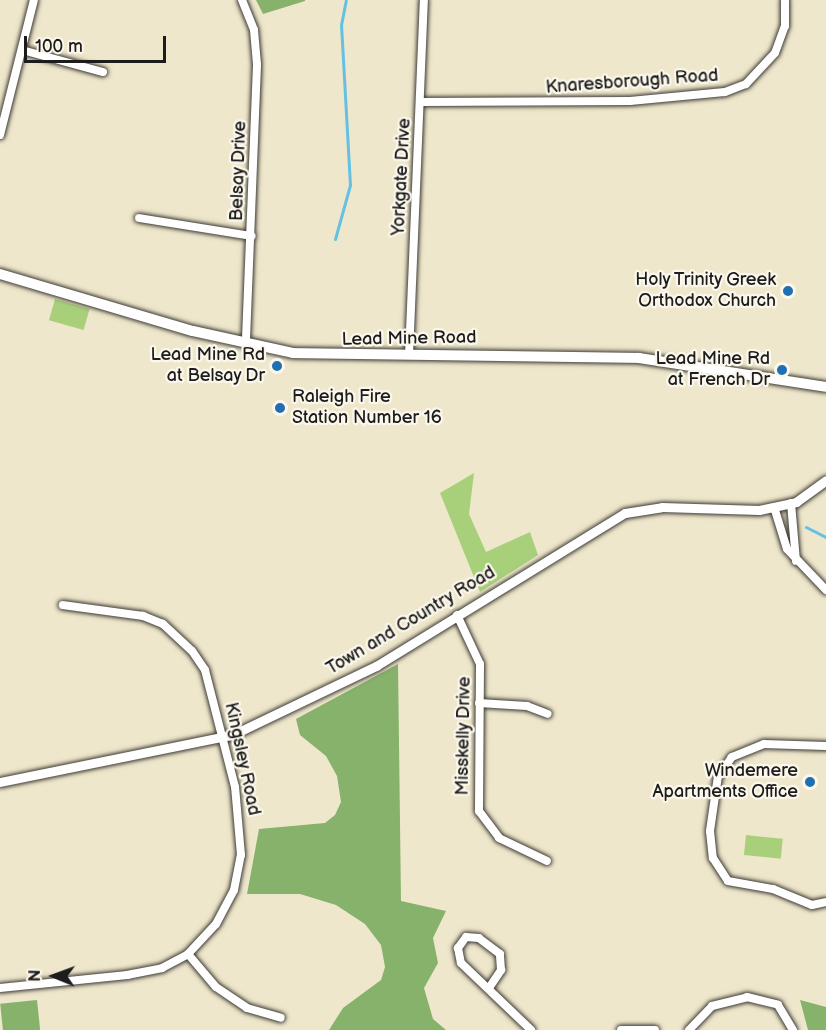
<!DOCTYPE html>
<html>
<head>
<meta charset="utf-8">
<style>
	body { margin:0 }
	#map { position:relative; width:826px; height:1030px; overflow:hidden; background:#efe7cb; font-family:"Balsamiq Sans",sans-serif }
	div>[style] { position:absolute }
	.green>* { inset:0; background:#a8d07b; transform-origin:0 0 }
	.forest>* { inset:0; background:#86b26b; transform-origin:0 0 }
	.stream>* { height:3px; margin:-1.5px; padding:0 1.5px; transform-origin:1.5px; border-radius:1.5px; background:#64c1e2 }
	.roads { filter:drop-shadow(0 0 2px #3c3a36) drop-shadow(0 0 2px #3c3a36) }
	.minor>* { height:8px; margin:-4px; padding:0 4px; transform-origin:4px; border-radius:4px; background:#fff }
	.tertiary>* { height:9px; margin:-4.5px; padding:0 4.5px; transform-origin:4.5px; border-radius:4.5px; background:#fff }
	.secondary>* { height:10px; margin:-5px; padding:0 5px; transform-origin:5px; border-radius:5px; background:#fff }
	.dots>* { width:16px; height:16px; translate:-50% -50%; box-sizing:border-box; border:3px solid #fbf7ec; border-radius:50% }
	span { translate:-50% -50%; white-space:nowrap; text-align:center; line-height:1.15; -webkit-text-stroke:4.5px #fbf7ec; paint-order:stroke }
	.street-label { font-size:18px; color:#1c1c1c }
	.poi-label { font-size:18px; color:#1c1c1c }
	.right { translate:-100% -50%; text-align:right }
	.left { translate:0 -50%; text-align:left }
	.north { position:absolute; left:24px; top:946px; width:60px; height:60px; -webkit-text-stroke:4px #fbf7ec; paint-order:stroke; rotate:271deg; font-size:16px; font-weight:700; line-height:24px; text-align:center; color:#1c1c1c }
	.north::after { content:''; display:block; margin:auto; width:21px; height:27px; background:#1c1c1c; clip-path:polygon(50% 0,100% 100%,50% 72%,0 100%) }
	.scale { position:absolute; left:24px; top:36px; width:142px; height:27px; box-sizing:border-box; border:3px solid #1c1c1c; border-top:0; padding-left:8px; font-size:18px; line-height:21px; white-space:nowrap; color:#1c1c1c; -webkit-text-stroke:4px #fbf7ec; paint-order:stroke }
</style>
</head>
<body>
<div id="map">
	<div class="green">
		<i style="left:55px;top:299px;width:36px;height:22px;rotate:16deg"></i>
		<i style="clip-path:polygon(474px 473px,469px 514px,486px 552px,530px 532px,538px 555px,480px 592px,440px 493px)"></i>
		<i style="left:746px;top:835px;width:37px;height:20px;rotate:6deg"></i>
	</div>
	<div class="forest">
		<i style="clip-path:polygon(256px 0,305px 0,305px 1px,263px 14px)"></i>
		<i style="clip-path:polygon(398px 664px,401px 901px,446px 911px,433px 938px,438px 963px,424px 988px,433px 1019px,446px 1030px,329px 1030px,343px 1008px,381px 980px,385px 967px,381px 945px,365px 924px,336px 905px,300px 894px,247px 894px,259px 829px,325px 823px,335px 815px,341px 802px,337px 776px,326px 756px,300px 735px,296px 719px)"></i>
		<i style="left:37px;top:1000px;width:30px;height:37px;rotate:84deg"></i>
		<i style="clip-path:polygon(800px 1000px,826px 1007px,826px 1030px,808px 1030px)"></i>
	</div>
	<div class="stream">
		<i style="left:335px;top:239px;width:56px;rotate:-74.5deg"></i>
		<i style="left:350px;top:185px;width:160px;rotate:-93.2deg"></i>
		<i style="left:341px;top:25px;width:25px;rotate:-79deg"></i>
		<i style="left:806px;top:527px;width:22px;rotate:27deg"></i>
	</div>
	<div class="roads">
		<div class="minor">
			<i style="left:242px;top:0;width:32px;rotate:68deg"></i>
			<i style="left:254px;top:30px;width:35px;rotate:85deg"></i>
			<i style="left:257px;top:65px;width:279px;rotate:92.3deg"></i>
			<i style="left:22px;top:50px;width:84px;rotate:15.2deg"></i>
			<i style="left:421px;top:102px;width:209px;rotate:-0.3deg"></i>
			<i style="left:630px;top:101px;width:95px;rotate:-5.4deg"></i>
			<i style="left:725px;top:92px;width:22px;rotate:-21deg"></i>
			<i style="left:746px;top:84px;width:42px;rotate:-46.9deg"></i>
			<i style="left:775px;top:53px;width:29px;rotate:-70deg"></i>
			<i style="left:785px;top:26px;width:26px;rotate:-90deg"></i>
			<i style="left:0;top:135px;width:139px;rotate:-75.9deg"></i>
			<i style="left:139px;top:218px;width:114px;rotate:9.1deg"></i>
			<i style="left:409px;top:355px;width:355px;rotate:-87.6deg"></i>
			<i style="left:791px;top:503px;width:58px;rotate:85.1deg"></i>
			<i style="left:774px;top:507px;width:44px;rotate:72.8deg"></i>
			<i style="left:787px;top:549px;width:57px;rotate:46.4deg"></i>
			<i style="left:457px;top:615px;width:54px;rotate:64.9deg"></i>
			<i style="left:480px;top:664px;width:147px;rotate:90.4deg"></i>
			<i style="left:479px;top:811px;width:34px;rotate:53deg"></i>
			<i style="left:499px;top:838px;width:53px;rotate:25.6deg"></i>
			<i style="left:479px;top:703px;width:48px;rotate:3.6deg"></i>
			<i style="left:527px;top:706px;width:22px;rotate:21deg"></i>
			<i style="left:826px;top:746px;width:62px;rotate:-178.2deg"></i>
			<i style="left:764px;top:744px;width:35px;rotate:158deg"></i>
			<i style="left:732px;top:757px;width:24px;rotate:126deg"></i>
			<i style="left:718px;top:776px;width:56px;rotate:98.3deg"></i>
			<i style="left:710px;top:831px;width:27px;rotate:84deg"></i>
			<i style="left:713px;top:858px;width:27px;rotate:57deg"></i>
			<i style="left:728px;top:881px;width:46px;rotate:10.1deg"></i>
			<i style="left:773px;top:889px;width:42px;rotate:22.3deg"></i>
			<i style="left:812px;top:905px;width:14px;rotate:-12deg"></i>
			<i style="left:188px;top:954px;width:43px;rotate:49.7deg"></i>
			<i style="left:216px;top:987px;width:37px;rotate:34deg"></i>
			<i style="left:247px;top:1008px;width:35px;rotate:16deg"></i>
			<i style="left:0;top:988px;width:128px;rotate:-5.8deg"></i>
			<i style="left:127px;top:975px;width:36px;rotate:-11deg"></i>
			<i style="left:162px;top:968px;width:30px;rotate:-28deg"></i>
			<i style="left:188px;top:954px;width:41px;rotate:-47deg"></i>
			<i style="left:216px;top:924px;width:38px;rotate:-62deg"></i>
			<i style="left:234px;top:890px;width:36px;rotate:-79deg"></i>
			<i style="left:241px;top:855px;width:68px;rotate:-95deg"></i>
			<i style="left:235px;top:787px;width:121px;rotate:-104.4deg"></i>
			<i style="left:205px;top:670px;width:23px;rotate:-124deg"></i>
			<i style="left:192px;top:651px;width:40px;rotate:-137deg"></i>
			<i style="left:163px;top:624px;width:22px;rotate:-158deg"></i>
			<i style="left:143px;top:616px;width:81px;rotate:-172.2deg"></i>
			<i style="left:489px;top:988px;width:22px;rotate:-56deg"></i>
			<i style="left:501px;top:970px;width:16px;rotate:-94deg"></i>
			<i style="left:500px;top:954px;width:26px;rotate:-143deg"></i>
			<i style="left:479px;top:938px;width:13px;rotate:-176deg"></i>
			<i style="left:466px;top:937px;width:14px;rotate:126deg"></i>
			<i style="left:458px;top:948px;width:15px;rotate:79deg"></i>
			<i style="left:461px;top:963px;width:97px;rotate:43.7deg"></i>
			<i style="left:621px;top:1030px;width:34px"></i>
			<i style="left:689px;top:1030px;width:33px;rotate:-46deg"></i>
			<i style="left:712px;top:1006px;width:36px;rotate:-14deg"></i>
			<i style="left:747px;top:997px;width:32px;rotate:14deg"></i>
			<i style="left:778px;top:1005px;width:29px;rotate:59deg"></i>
		</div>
		<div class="tertiary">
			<i style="left:0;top:782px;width:237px;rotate:-11.5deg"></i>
			<i style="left:232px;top:735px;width:160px;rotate:-25.6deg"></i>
			<i style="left:376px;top:666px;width:292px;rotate:-31.6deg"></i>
			<i style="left:625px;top:513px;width:37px;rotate:-9deg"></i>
			<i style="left:662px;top:507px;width:97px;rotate:1.8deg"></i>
			<i style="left:759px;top:510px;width:38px;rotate:-12deg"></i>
			<i style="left:796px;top:502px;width:37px;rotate:-36deg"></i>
		</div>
		<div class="secondary">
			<i style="left:0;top:274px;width:201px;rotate:16.5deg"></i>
			<i style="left:193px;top:331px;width:102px;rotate:12.4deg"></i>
			<i style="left:293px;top:353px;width:346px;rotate:0.8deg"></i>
			<i style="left:639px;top:358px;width:189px;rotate:8.8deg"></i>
		</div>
	</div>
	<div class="dots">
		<i style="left:788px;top:291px;background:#1f6fb2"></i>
		<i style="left:277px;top:366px;background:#1f6fb2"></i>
		<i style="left:782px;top:370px;background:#1f6fb2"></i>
		<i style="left:280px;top:408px;background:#1f6fb2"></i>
		<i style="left:810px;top:782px;background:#1f6fb2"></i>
	</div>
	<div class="street-label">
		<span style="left:632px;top:82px;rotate:-4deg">Knaresborough Road</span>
		<span style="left:239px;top:171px;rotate:-88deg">Belsay Drive</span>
		<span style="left:402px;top:177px;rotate:-87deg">Yorkgate Drive</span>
		<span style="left:409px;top:339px;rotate:-1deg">Lead Mine Road</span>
		<span style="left:411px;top:621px;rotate:-31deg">Town and Country Road</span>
		<span style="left:464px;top:736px;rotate:-89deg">Misskelly Drive</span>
		<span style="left:242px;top:759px;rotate:78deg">Kingsley Road</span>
	</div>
	<div class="poi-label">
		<span class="right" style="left:776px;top:291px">Holy Trinity Greek<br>Orthodox Church</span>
		<span class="right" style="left:265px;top:366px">Lead Mine Rd<br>at Belsay Dr</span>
		<span class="right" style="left:770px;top:370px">Lead Mine Rd<br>at French Dr</span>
		<span class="left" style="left:292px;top:408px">Raleigh Fire<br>Station Number 16</span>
		<span class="right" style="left:798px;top:782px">Windemere<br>Apartments Office</span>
	</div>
	<div class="north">N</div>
	<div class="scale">100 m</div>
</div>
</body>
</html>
